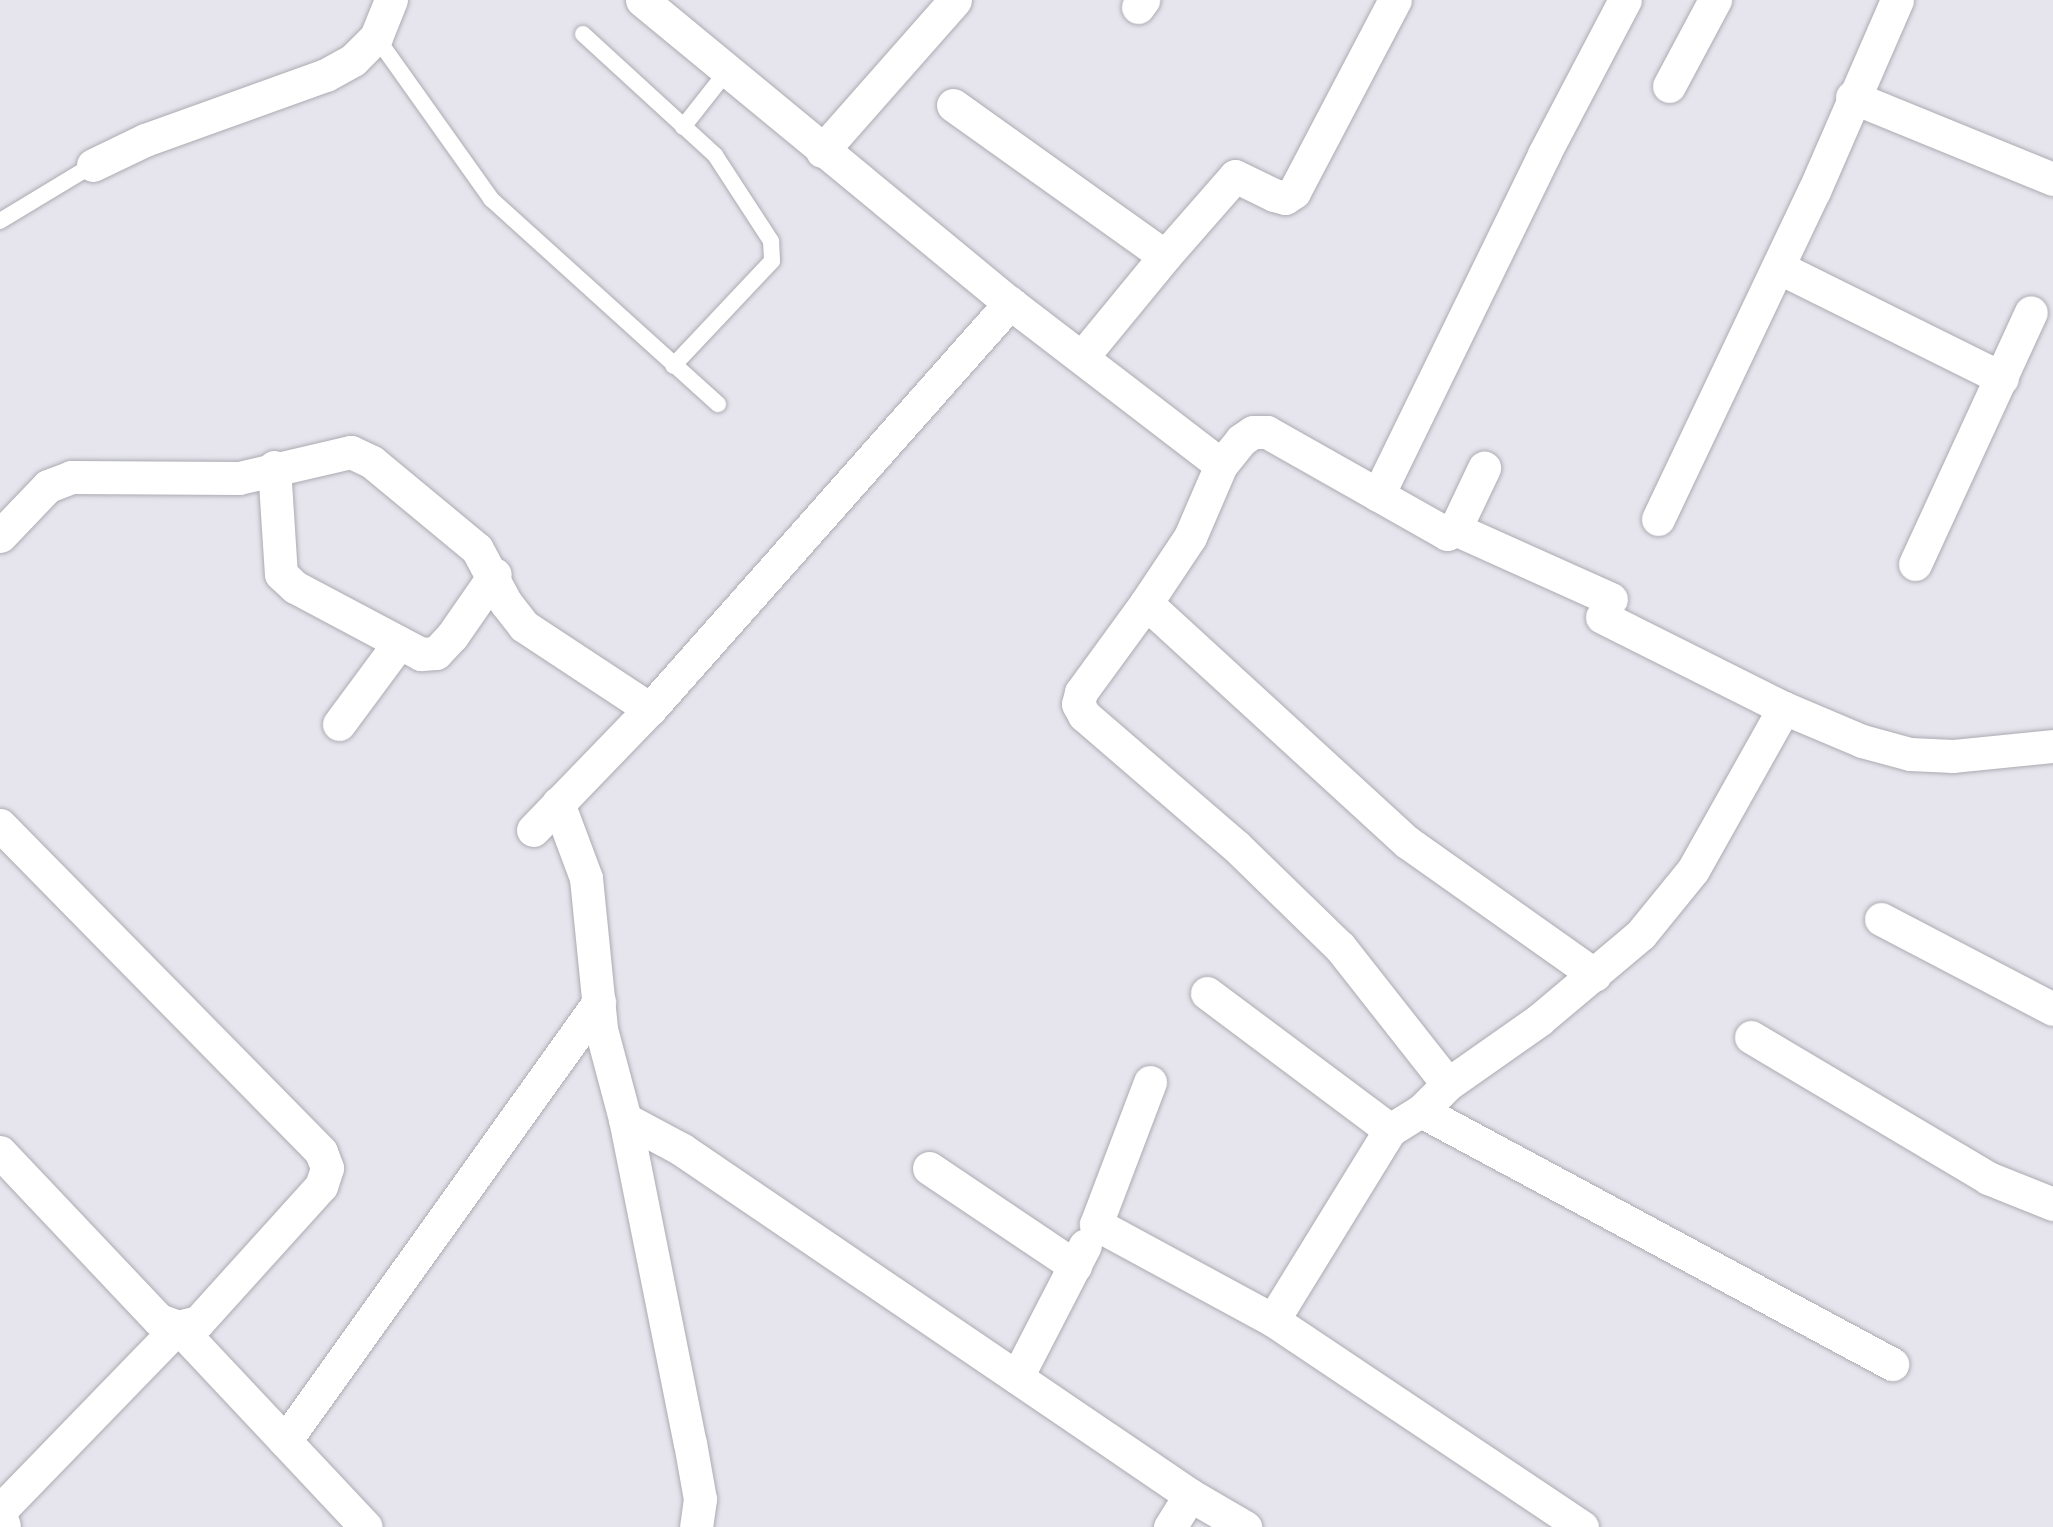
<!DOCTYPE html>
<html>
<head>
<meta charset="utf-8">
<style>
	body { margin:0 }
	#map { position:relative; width:2053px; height:1527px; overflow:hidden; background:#e6e5ed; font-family:Ubuntu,sans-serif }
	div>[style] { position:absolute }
	.roads { filter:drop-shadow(0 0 2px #ababb2) drop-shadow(0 0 2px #ababb2) }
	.lane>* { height:16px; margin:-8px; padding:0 8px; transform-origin:8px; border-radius:8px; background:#fff }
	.street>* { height:33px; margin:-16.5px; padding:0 16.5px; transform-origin:16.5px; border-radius:16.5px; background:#fff }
	.secondary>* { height:38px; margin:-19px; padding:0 19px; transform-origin:19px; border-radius:19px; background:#fff }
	span { translate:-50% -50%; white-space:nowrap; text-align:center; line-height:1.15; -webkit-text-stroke:5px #e6e5ed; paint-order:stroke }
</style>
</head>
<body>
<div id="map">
	<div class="roads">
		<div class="lane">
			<i style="left:583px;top:34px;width:179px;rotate:42.5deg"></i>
			<i style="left:715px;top:155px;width:103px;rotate:56.9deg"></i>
			<i style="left:771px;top:241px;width:20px;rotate:87deg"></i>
			<i style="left:772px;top:261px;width:144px;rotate:133.3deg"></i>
			<i style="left:376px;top:37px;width:199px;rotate:54.6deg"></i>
			<i style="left:491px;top:199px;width:306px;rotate:42.1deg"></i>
			<i style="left:683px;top:127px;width:71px;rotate:-51.8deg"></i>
			<i style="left:0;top:221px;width:109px;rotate:-31.1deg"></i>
		</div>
		<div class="street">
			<i style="left:642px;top:0;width:477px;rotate:39.5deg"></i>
			<i style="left:1010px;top:303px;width:266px;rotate:37.5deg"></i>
			<i style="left:1221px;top:465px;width:78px;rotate:113.3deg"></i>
			<i style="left:1190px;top:537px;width:79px;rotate:123.7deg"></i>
			<i style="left:1146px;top:603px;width:354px;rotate:42.5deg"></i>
			<i style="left:1407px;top:842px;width:230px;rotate:35.3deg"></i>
			<i style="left:1138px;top:7px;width:9px;rotate:-54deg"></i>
			<i style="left:1669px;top:86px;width:98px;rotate:-61.9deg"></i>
			<i style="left:1852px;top:97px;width:217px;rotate:22.2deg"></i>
			<i style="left:953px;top:105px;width:260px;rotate:35.5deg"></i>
			<i style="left:1165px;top:256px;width:131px;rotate:129.4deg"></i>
			<i style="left:822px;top:151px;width:201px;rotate:-48.6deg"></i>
			<i style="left:93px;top:165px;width:58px;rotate:-25.7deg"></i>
			<i style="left:145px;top:140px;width:192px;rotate:-19.8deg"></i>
			<i style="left:326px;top:75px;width:31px;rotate:-29deg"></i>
			<i style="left:353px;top:60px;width:33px;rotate:-45deg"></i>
			<i style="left:376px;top:37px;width:40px;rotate:-68deg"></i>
			<i style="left:1165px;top:256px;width:106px;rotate:-48.8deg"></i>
			<i style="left:1235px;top:176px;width:43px;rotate:26deg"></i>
			<i style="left:1274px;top:195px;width:11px;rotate:15deg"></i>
			<i style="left:1285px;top:198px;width:11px;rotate:-34deg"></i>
			<i style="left:1294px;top:192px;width:217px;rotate:-62.3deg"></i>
			<i style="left:1778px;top:267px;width:250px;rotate:26.4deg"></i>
			<i style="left:1221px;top:465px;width:32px;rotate:-51deg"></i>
			<i style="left:1241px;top:440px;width:14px;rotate:-34deg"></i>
			<i style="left:1253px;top:432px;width:14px"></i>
			<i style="left:1267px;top:432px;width:207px;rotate:29.5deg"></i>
			<i style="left:1447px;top:534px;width:9px;rotate:-32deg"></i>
			<i style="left:1455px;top:529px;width:68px;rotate:-64.6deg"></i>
			<i style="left:274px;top:467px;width:107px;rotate:86.3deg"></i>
			<i style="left:281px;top:574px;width:19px;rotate:43deg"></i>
			<i style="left:295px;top:587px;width:143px;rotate:28deg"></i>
			<i style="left:421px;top:654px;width:15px;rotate:-4deg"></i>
			<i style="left:436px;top:653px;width:23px;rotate:-47deg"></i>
			<i style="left:452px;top:636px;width:75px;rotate:-55.3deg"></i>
			<i style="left:1378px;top:495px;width:379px;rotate:-64deg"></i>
			<i style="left:1544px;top:154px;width:174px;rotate:-62.3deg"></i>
			<i style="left:1658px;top:519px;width:363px;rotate:-64.6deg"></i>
			<i style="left:1814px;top:191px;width:208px;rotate:-66.5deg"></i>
			<i style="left:1455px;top:529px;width:171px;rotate:24.2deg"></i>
			<i style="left:0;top:536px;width:69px;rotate:-46.2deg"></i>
			<i style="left:48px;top:486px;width:25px;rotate:-21deg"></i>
			<i style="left:71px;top:477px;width:168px;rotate:0.3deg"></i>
			<i style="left:239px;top:478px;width:115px;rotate:-13.1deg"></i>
			<i style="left:351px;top:452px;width:23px;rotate:25deg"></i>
			<i style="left:372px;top:462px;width:136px;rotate:39.6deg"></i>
			<i style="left:477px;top:549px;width:61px;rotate:61.8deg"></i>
			<i style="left:506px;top:603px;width:29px;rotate:52deg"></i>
			<i style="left:524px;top:626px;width:151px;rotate:33.4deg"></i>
			<i style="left:1915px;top:564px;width:277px;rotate:-65.3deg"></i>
			<i style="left:1146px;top:603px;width:110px;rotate:126.1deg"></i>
			<i style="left:1081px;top:692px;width:12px;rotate:104deg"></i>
			<i style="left:1078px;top:704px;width:13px;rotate:61deg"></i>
			<i style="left:1084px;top:715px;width:201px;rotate:40.8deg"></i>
			<i style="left:1236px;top:846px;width:145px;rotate:44.2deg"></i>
			<i style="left:1340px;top:947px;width:174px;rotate:51.8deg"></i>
			<i style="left:1602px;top:617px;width:203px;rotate:26.6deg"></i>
			<i style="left:339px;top:724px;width:101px;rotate:-53.5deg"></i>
			<i style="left:558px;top:803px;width:80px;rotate:69.5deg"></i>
			<i style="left:586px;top:878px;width:152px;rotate:84.3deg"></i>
			<i style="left:601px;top:1029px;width:93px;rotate:75.1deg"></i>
			<i style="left:625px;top:1119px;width:64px;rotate:28.2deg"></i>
			<i style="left:681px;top:1149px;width:615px;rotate:34.21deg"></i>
			<i style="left:1190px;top:1495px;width:38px;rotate:122deg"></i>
			<i style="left:0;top:825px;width:458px;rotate:45.5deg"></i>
			<i style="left:321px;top:1152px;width:17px;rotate:69deg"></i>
			<i style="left:327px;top:1168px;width:19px;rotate:108deg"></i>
			<i style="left:321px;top:1186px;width:183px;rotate:132.1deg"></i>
			<i style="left:198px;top:1322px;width:21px;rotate:166deg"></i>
			<i style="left:178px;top:1327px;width:256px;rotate:134.1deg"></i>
			<i style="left:533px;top:830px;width:168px;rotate:-46deg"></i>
			<i style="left:650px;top:709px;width:543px;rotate:-48.44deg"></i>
			<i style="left:1881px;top:919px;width:194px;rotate:27.6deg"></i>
			<i style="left:1207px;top:993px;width:229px;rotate:36.8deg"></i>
			<i style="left:1751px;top:1037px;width:276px;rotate:30.7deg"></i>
			<i style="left:1988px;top:1178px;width:70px;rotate:21.8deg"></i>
			<i style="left:1150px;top:1082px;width:152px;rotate:110.8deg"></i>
			<i style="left:1096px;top:1224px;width:201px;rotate:28.5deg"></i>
			<i style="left:1421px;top:1111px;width:535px;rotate:28.24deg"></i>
			<i style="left:625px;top:1119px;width:330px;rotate:78.7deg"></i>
			<i style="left:690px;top:1443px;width:57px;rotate:79.9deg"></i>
			<i style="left:700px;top:1499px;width:28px;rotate:98deg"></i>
			<i style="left:0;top:1152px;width:231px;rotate:46.6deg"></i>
			<i style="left:159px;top:1320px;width:20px;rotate:20deg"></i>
			<i style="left:178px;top:1327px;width:274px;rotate:46.8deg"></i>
			<i style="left:929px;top:1168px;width:176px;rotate:33.9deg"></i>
			<i style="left:1017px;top:1377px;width:148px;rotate:-62.7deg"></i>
			<i style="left:285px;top:1441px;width:540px;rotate:-54.43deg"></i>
			<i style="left:1190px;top:1495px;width:64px;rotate:30.2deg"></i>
			<i style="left:1582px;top:1527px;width:372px;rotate:-146.2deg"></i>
			<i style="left:1273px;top:1320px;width:223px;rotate:-58.4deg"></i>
			<i style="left:1390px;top:1130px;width:36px;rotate:-32deg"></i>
			<i style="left:1421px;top:1111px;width:38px;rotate:-45deg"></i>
			<i style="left:1448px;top:1084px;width:111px;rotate:-35.1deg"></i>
			<i style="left:1539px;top:1020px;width:133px;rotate:-40.1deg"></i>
			<i style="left:1641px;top:934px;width:82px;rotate:-50.9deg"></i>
			<i style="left:1693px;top:870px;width:186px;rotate:-60.7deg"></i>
			<i style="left:1784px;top:708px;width:85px;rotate:22.9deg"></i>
			<i style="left:1862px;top:741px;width:50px;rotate:15.2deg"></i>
			<i style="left:1910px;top:754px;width:43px;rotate:2.7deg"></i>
			<i style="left:1953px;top:756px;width:100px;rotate:-5.7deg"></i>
		</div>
		<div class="secondary">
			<i style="left:0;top:1521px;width:6px;rotate:72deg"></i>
		</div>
	</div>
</div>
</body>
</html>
